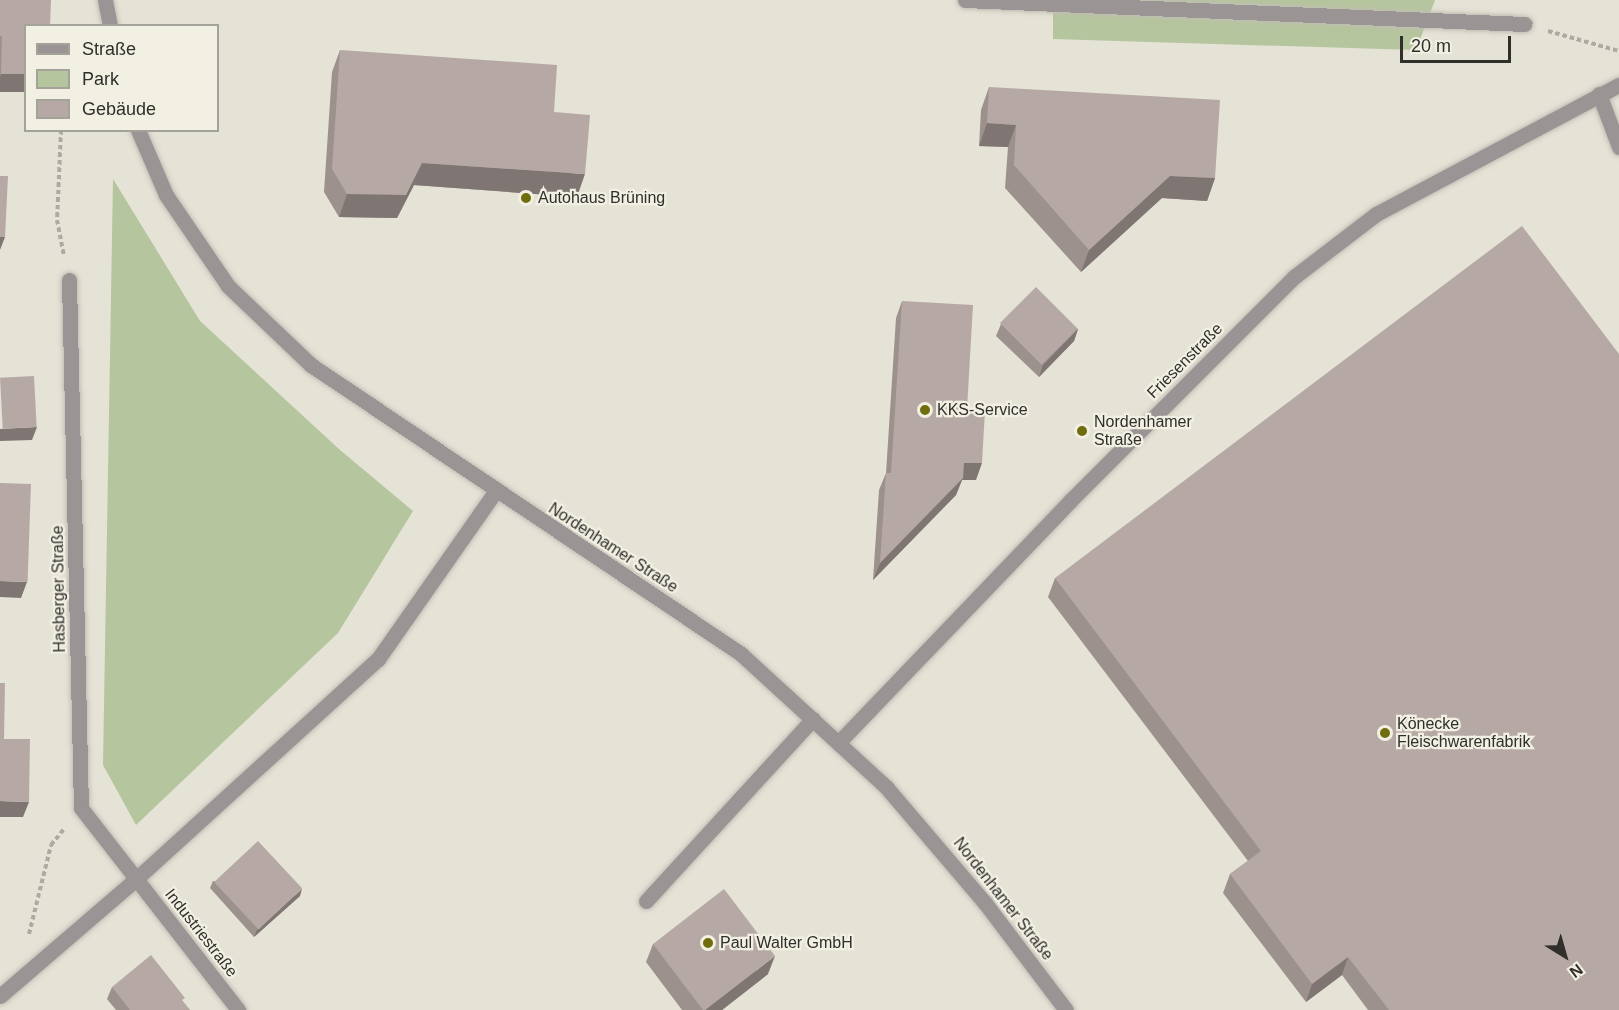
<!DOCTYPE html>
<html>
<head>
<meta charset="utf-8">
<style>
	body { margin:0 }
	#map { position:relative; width:1619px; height:1010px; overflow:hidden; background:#e5e2d6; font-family:Arial,sans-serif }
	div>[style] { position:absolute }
	.green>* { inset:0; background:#b5c59d }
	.path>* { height:4px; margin-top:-2px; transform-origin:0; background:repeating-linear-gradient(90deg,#adaba1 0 4.5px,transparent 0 7.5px) }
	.roads { filter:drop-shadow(0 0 2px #c1beb4) drop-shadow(0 0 2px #c1beb4) }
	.minor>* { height:15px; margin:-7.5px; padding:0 7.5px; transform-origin:7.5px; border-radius:7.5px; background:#9a9494 }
	.wall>* { inset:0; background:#9d918e }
	.shaded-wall>* { inset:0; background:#7f7674 }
	.building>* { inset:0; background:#b6a9a5; transform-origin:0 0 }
	.dots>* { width:16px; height:16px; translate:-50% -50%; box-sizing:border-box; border:3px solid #f2f0e3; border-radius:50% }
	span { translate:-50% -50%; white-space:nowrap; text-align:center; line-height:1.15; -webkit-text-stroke:4.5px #f2f0e3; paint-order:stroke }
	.poi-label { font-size:16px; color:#302f2b }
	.left { translate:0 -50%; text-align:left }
	.street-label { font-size:16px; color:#302f2b }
	.legend { position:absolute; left:24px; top:24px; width:195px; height:108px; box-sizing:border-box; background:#f2f0e3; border:2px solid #a4a399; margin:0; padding:8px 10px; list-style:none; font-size:18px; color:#302f2b }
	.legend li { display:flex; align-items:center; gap:12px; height:30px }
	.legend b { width:30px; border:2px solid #a4a399 }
	.north { position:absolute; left:1535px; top:926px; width:60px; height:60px; -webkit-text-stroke:4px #f2f0e3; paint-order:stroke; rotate:143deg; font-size:16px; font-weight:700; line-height:24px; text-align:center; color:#302f2b }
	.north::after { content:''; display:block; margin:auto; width:21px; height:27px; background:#302f2b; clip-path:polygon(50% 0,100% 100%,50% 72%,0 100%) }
	.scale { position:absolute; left:1400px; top:36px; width:111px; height:27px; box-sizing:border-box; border:3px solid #302f2b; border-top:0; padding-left:8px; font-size:18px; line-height:21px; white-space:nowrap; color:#302f2b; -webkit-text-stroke:4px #f2f0e3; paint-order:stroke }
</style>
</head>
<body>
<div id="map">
	<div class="green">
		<i style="clip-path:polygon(1053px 0,1435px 0,1416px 50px,1053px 39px)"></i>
		<i style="clip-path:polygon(113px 179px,200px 321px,340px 450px,413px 511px,338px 633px,136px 825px,103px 765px)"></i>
	</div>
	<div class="path">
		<i style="left:1548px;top:31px;width:74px;rotate:15.7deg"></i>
		<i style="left:61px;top:130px;width:90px;rotate:92.5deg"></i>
		<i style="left:57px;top:220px;width:36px;rotate:79deg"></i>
		<i style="left:29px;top:934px;width:92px;rotate:-76.1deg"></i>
		<i style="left:51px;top:845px;width:21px;rotate:-51deg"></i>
	</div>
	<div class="roads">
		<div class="minor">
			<i style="left:105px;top:0;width:26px;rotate:79deg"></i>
			<i style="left:965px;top:0;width:560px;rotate:2.46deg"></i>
			<i style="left:1599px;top:94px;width:57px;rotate:69.3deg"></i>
			<i style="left:138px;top:130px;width:71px;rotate:66.7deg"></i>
			<i style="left:166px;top:195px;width:110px;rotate:55.7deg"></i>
			<i style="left:228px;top:286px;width:115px;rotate:43.6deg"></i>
			<i style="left:311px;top:365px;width:518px;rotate:33.9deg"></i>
			<i style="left:741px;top:654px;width:198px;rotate:42.5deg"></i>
			<i style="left:887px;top:788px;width:151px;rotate:49.6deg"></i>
			<i style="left:985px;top:903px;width:134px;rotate:52.9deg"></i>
			<i style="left:69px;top:280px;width:528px;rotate:88.7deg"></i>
			<i style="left:81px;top:808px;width:256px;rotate:52.1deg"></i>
			<i style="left:839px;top:742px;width:334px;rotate:-46.2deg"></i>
			<i style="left:1070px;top:501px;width:317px;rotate:-45deg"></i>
			<i style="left:1294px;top:277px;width:103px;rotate:-37.5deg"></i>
			<i style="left:1376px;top:214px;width:275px;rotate:-28deg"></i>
			<i style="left:646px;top:901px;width:247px;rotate:-47.5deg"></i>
			<i style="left:0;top:996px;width:179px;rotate:-40.7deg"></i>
			<i style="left:136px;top:879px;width:327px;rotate:-42.3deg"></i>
			<i style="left:378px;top:659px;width:204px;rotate:-55deg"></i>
		</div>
	</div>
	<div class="wall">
		<i style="clip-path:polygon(0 0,26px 26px,26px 92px,0 92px)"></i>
		<i style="clip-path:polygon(340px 50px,554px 112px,577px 197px,414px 185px,397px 218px,339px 217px,324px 192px,332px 72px)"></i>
		<i style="clip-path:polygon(989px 87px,1215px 178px,1207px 201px,1162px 198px,1081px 272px,1005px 188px,1008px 147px,979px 146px,981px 110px)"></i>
		<i style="clip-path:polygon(902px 301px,967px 409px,976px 480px,962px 480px,956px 495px,873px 580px,879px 490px,886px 473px,896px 318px)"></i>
		<i style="clip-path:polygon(1001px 324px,1078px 329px,1074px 341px,1039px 377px,996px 336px)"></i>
		<i style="clip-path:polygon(1055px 578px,1619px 1010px,1368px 1010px,1342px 975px,1306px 1002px,1223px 893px,1230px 874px,1248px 861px,1048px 597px)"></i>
		<i style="clip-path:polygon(213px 881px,300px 896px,254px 937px,210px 888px)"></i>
		<i style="clip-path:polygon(653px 944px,768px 974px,722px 1010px,682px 1010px,646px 962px)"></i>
		<i style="clip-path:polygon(112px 987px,183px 1002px,190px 1010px,116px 1010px,107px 999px)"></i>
	</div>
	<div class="shaded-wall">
		<i style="clip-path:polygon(1px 74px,26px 74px,26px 92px,0 92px,0 77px)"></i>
		<i style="clip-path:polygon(987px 123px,1016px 125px,1008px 147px,979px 146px)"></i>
		<i style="clip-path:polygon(422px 163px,585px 174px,577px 197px,414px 185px,397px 218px,339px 217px,347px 194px)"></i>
		<i style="clip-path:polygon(1170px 176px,1215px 178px,1207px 201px,1162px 198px,1081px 272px,1089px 250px)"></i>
		<i style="clip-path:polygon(0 237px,5px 237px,0 250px)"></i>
		<i style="clip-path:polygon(1078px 329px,1074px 341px,1039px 377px,1043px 365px)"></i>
		<i style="clip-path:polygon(37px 427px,32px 440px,0 441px,0 429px)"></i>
		<i style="clip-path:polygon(964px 463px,982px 463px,976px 480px,962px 480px,956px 495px,873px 580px,880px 563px)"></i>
		<i style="clip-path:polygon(0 581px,27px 582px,21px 598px,0 597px)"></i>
		<i style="clip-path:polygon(0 801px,29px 802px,23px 817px,0 817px)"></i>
		<i style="clip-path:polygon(302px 889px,300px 896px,254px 937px,257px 930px)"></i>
		<i style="clip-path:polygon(775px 956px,768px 974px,722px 1010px,705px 1010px)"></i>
		<i style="clip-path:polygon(1348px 957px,1342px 975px,1306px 1002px,1312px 984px)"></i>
	</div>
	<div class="building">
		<i style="clip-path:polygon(0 0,51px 0,50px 26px,26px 26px,26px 74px,1px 74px,2px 36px,0 36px)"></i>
		<i style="clip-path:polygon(340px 50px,557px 65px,554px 112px,590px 115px,585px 174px,422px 163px,406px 195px,347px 194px,332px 169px)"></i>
		<i style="clip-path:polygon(989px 87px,1220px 100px,1215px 178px,1170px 176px,1089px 250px,1014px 165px,1016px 125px,987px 123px)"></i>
		<i style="clip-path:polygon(0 176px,8px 176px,5px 237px,0 237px)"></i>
		<i style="clip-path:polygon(1522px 226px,1619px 354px,1619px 1010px,1389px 1010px,1348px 957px,1312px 984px,1230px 874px,1261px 851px,1055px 578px)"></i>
		<i style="left:1036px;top:287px;width:59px;height:51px;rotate:45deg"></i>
		<i style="clip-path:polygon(902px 301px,973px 305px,967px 409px,985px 410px,982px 463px,964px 463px,963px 478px,880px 563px,886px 473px,891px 473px)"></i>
		<i style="left:34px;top:376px;width:51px;height:34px;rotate:87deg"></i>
		<i style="left:0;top:483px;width:31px;height:98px;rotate:2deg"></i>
		<i style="clip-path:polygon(0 683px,5px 683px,4px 739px,30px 739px,29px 802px,0 801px)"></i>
		<i style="left:258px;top:841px;width:65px;height:60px;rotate:47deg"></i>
		<i style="clip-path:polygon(724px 889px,775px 956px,705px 1010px,703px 1010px,653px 944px)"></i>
		<i style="clip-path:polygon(151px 955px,185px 998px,182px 1000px,190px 1010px,130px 1010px,112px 987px)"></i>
	</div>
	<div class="dots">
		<i style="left:526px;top:198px;background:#6f6d0c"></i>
		<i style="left:925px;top:410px;background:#6f6d0c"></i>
		<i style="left:1082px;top:431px;background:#6f6d0c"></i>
		<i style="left:1385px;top:733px;background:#6f6d0c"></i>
		<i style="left:708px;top:943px;background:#6f6d0c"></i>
	</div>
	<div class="poi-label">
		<span class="left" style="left:538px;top:198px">Autohaus Brüning</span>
		<span class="left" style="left:937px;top:410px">KKS-Service</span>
		<span class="left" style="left:1094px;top:431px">Nordenhamer<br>Straße</span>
		<span class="left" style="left:1397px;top:733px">Könecke<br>Fleischwarenfabrik</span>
		<span class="left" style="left:720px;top:943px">Paul Walter GmbH</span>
	</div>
	<div class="street-label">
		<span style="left:1185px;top:361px;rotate:-45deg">Friesenstraße</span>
		<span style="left:613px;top:548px;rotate:33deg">Nordenhamer Straße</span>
		<span style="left:59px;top:589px;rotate:-91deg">Hasberger Straße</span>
		<span style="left:1003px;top:899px;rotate:52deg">Nordenhamer Straße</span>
		<span style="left:201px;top:933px;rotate:52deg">Industriestraße</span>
	</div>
	<ul class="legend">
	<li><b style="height:8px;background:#9a9494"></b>Straße</li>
	<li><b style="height:16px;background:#b5c59d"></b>Park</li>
	<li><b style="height:16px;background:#b6a9a5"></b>Gebäude</li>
	</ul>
	<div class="north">N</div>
	<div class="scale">20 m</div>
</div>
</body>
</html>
